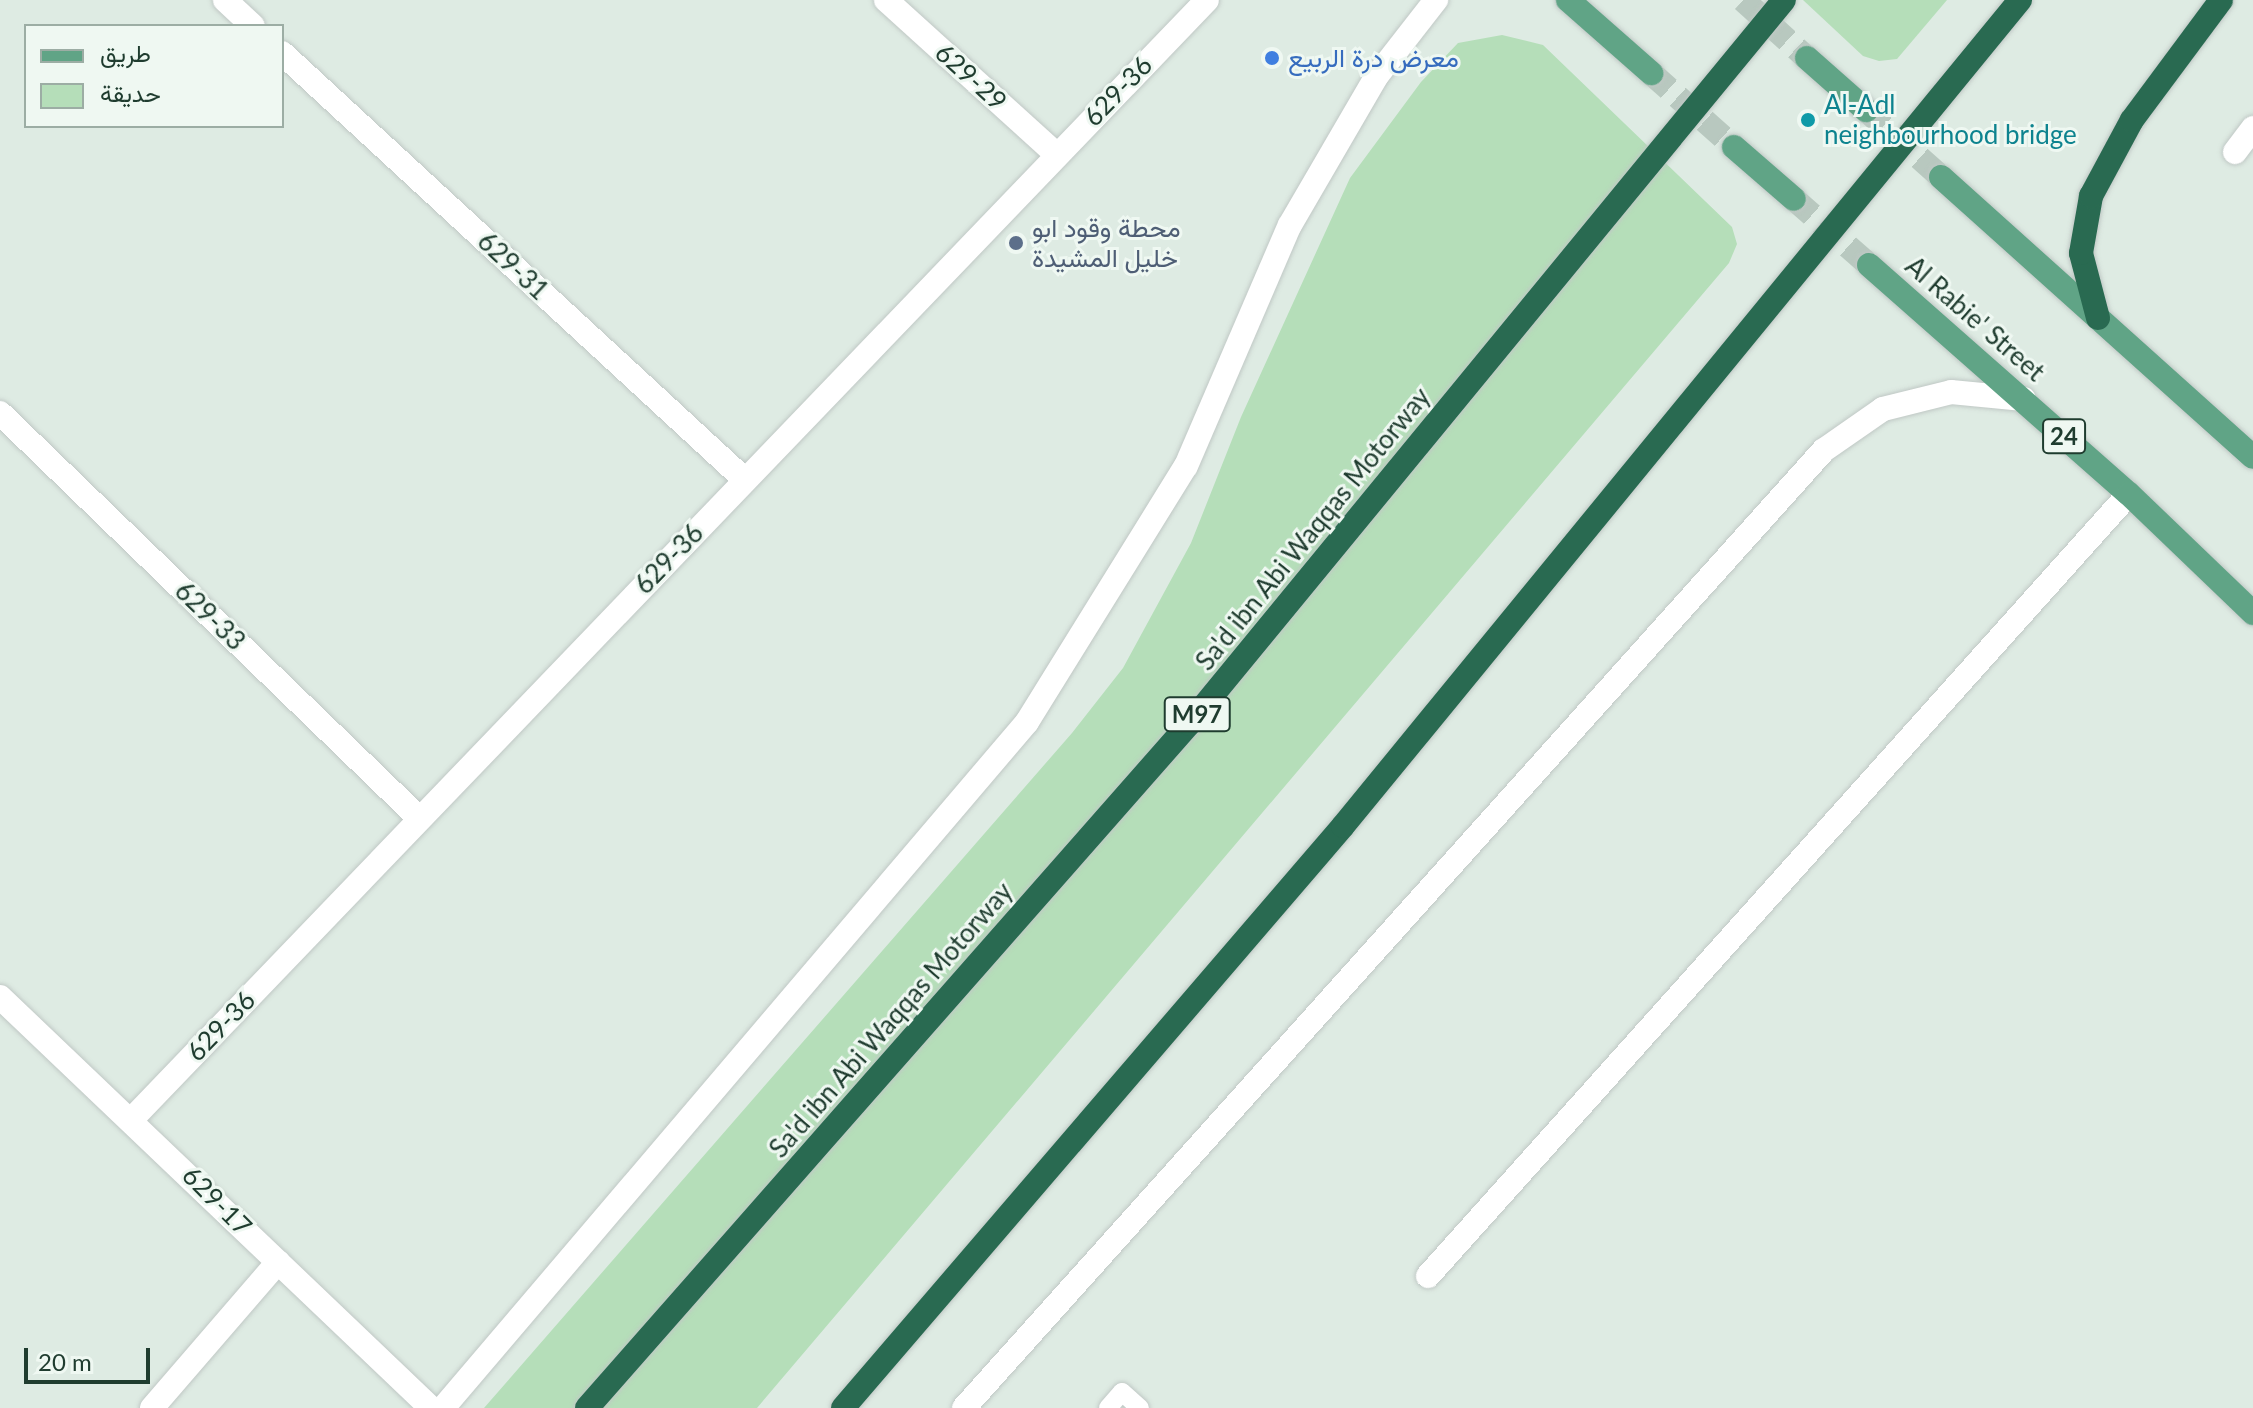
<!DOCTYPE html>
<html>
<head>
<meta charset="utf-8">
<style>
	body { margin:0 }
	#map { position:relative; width:2253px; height:1408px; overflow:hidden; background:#deebe3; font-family:Lato,Vazirmatn,sans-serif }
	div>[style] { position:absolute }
	.green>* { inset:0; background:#b5deb9 }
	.primary-tunnel>* { height:24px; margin-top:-12px; transform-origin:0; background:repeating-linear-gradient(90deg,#b8c8bf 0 24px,transparent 0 36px) }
	.roads { filter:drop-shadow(0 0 2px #c0c8c5) drop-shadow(0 0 2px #c0c8c5) }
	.service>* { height:18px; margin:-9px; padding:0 9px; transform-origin:9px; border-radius:9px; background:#fff }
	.minor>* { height:24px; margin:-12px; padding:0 12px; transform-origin:12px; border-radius:12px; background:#fff }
	.tertiary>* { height:24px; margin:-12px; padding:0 12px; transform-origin:12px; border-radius:12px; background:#fff }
	.primary>* { height:24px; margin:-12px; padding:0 12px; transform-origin:12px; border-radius:12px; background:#60a486 }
	.motorway>* { height:24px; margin:-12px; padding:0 12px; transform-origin:12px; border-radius:12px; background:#296a51 }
	.bridges { filter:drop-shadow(0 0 2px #c0c8c5) drop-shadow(0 0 2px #c0c8c5) }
	.motorway-bridge>* { height:24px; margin:-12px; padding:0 12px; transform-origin:12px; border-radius:12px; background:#296a51 }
	.dots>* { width:22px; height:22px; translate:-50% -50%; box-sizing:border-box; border:4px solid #eff8f2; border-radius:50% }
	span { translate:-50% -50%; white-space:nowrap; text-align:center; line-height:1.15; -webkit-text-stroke:6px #eff8f2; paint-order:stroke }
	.shield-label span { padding:2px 6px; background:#eff8f2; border:2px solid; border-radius:6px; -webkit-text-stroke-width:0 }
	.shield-label { font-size:24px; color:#1f3c2f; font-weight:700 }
	.shop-label { font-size:26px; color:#366cbe }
	.left { translate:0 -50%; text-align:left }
	.street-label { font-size:26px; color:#1f3c2f }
	.culture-label { font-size:26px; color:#0d838f }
	.service-label { font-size:26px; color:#4e5e75 }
	.legend { position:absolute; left:24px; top:24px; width:260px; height:104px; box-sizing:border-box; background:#eff8f2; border:2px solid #9cada4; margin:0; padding:10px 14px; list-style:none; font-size:24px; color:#1f3c2f }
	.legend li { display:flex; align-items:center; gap:16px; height:40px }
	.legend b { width:40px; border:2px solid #9cada4 }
	.scale { position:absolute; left:24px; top:1348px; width:126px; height:36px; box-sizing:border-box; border:4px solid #1f3c2f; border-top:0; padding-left:10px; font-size:24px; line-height:28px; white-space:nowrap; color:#1f3c2f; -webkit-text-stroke:6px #eff8f2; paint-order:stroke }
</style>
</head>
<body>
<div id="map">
	<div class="green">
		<i style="clip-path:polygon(1803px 0,1947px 0,1897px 59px,1879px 61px,1863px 56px)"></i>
		<i style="clip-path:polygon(1502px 35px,1543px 45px,1732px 227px,1737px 244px,1729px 263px,757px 1408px,484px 1408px,1072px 733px,1123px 668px,1191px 543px,1241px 417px,1350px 178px,1421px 82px,1458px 43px)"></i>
	</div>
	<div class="primary-tunnel">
		<i style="left:1743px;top:0;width:86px;rotate:42.2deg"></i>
		<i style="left:1651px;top:73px;width:111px;rotate:41.7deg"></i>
		<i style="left:1866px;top:110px;width:101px;rotate:41.8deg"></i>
		<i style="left:1794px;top:199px;width:100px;rotate:41.3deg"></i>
	</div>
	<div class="roads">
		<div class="service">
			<i style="left:1108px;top:1408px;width:21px;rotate:-49deg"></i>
			<i style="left:1122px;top:1392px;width:24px;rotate:42deg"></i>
		</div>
		<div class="minor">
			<i style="left:225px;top:0;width:38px;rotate:43deg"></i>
			<i style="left:886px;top:0;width:231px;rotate:42.2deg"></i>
			<i style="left:282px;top:53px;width:630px;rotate:42.68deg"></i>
			<i style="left:2235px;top:152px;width:30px;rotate:-53deg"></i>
			<i style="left:0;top:413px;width:584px;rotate:44.03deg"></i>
			<i style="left:0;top:997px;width:596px;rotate:43.64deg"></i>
			<i style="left:133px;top:1118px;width:1550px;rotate:-46.15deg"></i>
			<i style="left:1428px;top:1276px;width:1050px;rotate:-48.13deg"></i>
			<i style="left:152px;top:1408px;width:193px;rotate:-49.2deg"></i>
		</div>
		<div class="tertiary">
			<i style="left:443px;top:1408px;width:901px;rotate:-49.59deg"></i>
			<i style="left:1027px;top:722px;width:301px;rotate:-58.2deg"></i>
			<i style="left:1186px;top:466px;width:262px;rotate:-66.7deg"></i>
			<i style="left:1290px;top:225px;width:171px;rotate:-59.8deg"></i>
			<i style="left:1376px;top:77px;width:98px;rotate:-52.1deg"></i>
			<i style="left:964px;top:1408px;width:1287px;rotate:-48.09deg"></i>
			<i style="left:1824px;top:450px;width:72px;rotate:-34.8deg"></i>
			<i style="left:1883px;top:409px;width:70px;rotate:-14deg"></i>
			<i style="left:1951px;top:392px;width:73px;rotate:5.5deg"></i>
		</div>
		<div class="primary">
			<i style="left:1568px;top:0;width:111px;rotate:41.3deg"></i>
			<i style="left:1807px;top:58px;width:79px;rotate:41.4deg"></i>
			<i style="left:1734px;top:147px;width:79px;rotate:40.9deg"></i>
			<i style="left:1941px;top:177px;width:419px;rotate:41.9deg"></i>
			<i style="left:1869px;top:265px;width:346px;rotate:41.4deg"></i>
			<i style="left:2129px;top:494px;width:172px;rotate:43.8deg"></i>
		</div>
		<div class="motorway">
			<i style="left:2098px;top:318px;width:67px;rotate:-104.7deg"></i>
			<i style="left:2081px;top:253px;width:58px;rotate:-80deg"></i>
			<i style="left:2091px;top:196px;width:86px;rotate:-61.7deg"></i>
			<i style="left:2132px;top:120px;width:149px;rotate:-53.4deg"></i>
		</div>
	</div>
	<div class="bridges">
		<div class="motorway-bridge">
			<i style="left:587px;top:1408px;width:911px;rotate:-48.65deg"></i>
			<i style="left:1189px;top:724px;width:937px;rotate:-50.59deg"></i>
			<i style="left:843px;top:1408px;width:767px;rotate:-49.33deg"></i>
			<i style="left:1343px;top:826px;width:1068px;rotate:-50.66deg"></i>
		</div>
	</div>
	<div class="dots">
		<i style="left:1272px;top:58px;background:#3f7fe0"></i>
		<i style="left:1808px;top:120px;background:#0f9aa8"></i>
		<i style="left:1016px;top:243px;background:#5c6f8a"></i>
	</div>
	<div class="shield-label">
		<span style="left:2064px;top:436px">24</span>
		<span style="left:1197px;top:714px">M97</span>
	</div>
	<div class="shop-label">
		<span class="left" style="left:1288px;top:58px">معرض درة الربيع</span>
	</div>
	<div class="street-label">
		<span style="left:971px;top:77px;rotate:42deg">629-29</span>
		<span style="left:1118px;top:91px;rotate:-46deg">629-36</span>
		<span style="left:513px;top:266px;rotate:43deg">629-31</span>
		<span style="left:1975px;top:319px;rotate:41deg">Al Rabie' Street</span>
		<span style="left:1313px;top:529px;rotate:-51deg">Sa'd ibn Abi Waqqas Motorway</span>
		<span style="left:669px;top:559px;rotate:-46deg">629-36</span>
		<span style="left:210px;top:616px;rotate:44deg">629-33</span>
		<span style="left:891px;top:1020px;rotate:-49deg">Sa'd ibn Abi Waqqas Motorway</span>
		<span style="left:221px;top:1026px;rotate:-46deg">629-36</span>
		<span style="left:217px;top:1201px;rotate:45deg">629-17</span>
	</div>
	<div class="culture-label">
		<span class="left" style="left:1824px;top:120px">Al-Adl<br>neighbourhood bridge</span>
	</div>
	<div class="service-label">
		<span class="left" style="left:1032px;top:243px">محطة وقود ابو<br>خليل المشيدة</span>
	</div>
	<ul class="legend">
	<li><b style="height:10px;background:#60a486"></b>طريق</li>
	<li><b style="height:22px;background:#b5deb9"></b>حديقة</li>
	</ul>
	<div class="scale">20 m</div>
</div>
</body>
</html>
